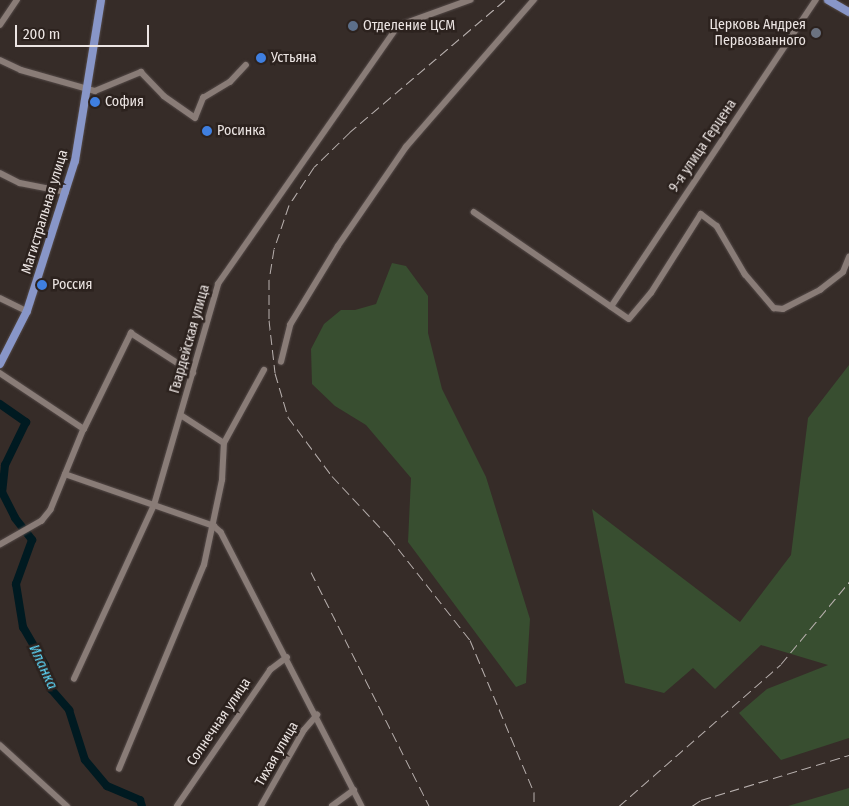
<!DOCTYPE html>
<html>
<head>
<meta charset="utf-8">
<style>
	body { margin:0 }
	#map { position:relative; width:849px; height:806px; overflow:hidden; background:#362c28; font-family:"Fira Sans Condensed",sans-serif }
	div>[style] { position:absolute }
	.green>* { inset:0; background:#384e30 }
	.river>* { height:8px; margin:-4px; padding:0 4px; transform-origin:4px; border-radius:4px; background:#001a21 }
	.roads { filter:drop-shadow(0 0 1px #544a48) drop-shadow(0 0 1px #544a48) }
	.minor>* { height:5.5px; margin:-2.75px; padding:0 2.75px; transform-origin:2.75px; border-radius:2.75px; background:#897c77 }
	.major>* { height:8px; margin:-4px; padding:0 4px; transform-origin:4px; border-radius:4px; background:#8896c8 }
	.rail>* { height:1px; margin-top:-0.5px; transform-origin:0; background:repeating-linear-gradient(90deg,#b8b0ae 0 10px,transparent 0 15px) }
	.dots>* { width:14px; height:14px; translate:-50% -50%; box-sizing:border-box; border:2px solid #2c221e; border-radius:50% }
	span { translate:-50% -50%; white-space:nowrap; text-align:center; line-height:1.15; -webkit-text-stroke:5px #2c221e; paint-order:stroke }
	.poi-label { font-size:14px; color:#ece5e3 }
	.right { translate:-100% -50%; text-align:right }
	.left { translate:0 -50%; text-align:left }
	.street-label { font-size:14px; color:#ece5e3 }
	.water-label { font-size:15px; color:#5edbfe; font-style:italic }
	.scale { position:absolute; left:15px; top:25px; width:134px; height:22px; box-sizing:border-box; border:2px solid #ece5e3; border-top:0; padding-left:6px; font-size:15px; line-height:18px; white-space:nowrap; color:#ece5e3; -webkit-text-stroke:4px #2c221e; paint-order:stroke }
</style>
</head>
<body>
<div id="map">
	<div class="green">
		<i style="clip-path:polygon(392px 263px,406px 266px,428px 296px,428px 333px,442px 389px,486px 477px,530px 619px,526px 683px,516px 687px,408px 542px,411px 478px,366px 425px,335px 406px,312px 384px,311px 349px,324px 324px,341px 310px,355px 310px,376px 304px)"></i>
		<i style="clip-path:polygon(849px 365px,849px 738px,781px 760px,739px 713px,767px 689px,828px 665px,761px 645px,715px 689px,693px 668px,664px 693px,625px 683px,592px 509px,740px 622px,791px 555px,808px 418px)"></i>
		<i style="clip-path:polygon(849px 788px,849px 806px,788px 806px)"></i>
	</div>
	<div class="river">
		<i style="left:0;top:404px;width:32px;rotate:35deg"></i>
		<i style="left:26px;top:422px;width:48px;rotate:116deg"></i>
		<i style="left:5px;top:465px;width:27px;rotate:96deg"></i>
		<i style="left:2px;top:492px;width:29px;rotate:63deg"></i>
		<i style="left:15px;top:518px;width:28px;rotate:52deg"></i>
		<i style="left:32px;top:540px;width:47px;rotate:110deg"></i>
		<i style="left:16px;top:584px;width:44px;rotate:80.8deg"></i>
		<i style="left:23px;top:627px;width:44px;rotate:59.9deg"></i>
		<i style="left:45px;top:665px;width:25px;rotate:76deg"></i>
		<i style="left:51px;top:689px;width:28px;rotate:49deg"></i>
		<i style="left:69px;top:710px;width:52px;rotate:72.3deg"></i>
		<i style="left:85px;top:760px;width:34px;rotate:50deg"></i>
		<i style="left:107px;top:786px;width:36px;rotate:23deg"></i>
		<i style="left:140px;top:800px;width:6px;rotate:72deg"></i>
	</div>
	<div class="roads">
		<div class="minor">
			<i style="left:0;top:25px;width:30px;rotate:-56deg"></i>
			<i style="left:0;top:60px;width:23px;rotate:25deg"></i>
			<i style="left:21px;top:70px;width:77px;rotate:15.8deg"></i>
			<i style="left:95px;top:91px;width:50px;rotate:-22.4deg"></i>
			<i style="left:141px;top:72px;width:33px;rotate:46deg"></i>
			<i style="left:164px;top:96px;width:38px;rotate:35deg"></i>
			<i style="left:195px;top:118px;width:22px;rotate:-68deg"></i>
			<i style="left:203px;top:98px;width:31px;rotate:-31deg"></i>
			<i style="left:230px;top:82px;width:23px;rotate:-47deg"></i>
			<i style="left:0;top:173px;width:22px;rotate:27deg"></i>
			<i style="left:20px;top:183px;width:47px;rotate:11.1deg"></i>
			<i style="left:474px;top:212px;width:188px;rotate:34.6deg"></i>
			<i style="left:629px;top:319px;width:34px;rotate:-50deg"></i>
			<i style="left:651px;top:293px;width:93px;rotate:-57.7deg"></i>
			<i style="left:701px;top:214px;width:20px;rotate:37deg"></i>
			<i style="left:717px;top:226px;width:56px;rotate:59.7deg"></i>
			<i style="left:745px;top:274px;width:45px;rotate:49.5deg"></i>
			<i style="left:774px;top:308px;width:9px;rotate:6deg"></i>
			<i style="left:783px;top:309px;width:42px;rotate:-27.2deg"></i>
			<i style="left:820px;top:290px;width:29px;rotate:-38deg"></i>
			<i style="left:843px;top:272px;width:16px;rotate:-68deg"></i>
			<i style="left:0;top:298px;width:30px;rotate:26deg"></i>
			<i style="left:611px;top:307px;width:369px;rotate:-56.3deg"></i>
			<i style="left:281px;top:362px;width:38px;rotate:-76deg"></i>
			<i style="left:290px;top:325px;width:92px;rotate:-58.7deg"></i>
			<i style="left:338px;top:246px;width:120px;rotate:-55.5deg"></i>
			<i style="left:406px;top:147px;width:195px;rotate:-49deg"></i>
			<i style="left:0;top:373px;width:101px;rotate:33.7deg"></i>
			<i style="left:84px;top:429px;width:87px;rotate:112.2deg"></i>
			<i style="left:51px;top:510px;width:14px;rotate:129deg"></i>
			<i style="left:42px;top:521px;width:48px;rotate:150.3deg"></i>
			<i style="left:181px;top:415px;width:51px;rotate:33.1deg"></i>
			<i style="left:84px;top:429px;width:107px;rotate:-63.9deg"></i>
			<i style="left:131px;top:333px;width:74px;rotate:32.8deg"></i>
			<i style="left:65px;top:474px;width:158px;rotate:19.2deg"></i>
			<i style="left:214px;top:526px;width:9px;rotate:41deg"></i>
			<i style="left:221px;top:532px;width:308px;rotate:62.8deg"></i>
			<i style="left:74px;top:679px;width:192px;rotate:-65.3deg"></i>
			<i style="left:154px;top:505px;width:230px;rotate:-73.8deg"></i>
			<i style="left:218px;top:284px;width:315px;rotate:-55.1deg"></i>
			<i style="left:398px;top:26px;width:77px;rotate:-19.9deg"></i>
			<i style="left:0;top:745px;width:91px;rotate:42.3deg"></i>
			<i style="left:119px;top:769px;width:221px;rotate:-67.4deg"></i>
			<i style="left:204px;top:565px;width:87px;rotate:-78deg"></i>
			<i style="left:222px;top:480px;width:37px;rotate:-87deg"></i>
			<i style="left:224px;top:443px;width:83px;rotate:-61.3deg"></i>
			<i style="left:177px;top:806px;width:165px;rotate:-55.6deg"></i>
			<i style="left:270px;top:670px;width:21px;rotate:-37deg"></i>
			<i style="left:261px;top:806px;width:87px;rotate:-60.5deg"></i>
			<i style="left:304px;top:730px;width:20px;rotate:-49deg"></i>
			<i style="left:332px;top:806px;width:27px;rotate:-36deg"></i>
		</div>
		<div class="major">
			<i style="left:828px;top:0;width:24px;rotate:30deg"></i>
			<i style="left:0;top:364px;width:59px;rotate:-63deg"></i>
			<i style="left:27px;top:311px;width:157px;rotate:-72.3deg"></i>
			<i style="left:75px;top:161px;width:163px;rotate:-80.8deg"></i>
		</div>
	</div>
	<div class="rail">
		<i style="left:505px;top:0;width:204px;rotate:139.6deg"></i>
		<i style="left:350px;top:132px;width:50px;rotate:135.8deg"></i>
		<i style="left:314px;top:167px;width:45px;rotate:123.3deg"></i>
		<i style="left:289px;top:205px;width:46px;rotate:108.8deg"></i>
		<i style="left:274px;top:249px;width:30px;rotate:99deg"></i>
		<i style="left:269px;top:279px;width:41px;rotate:90deg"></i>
		<i style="left:269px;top:320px;width:53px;rotate:83.5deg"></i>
		<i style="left:275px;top:373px;width:46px;rotate:73.5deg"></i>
		<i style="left:288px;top:417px;width:74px;rotate:53.3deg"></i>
		<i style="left:332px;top:476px;width:83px;rotate:46.9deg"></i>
		<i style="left:389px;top:537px;width:131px;rotate:51.8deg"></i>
		<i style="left:470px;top:640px;width:165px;rotate:67.2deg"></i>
		<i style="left:534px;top:792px;width:14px;rotate:90deg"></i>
		<i style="left:311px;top:572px;width:262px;rotate:63.2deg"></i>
		<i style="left:619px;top:806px;width:215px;rotate:-41.2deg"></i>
		<i style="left:781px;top:664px;width:107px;rotate:-50.3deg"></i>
		<i style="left:692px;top:806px;width:11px;rotate:-34deg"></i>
		<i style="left:701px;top:800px;width:155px;rotate:-16.9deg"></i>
	</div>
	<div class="dots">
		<i style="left:353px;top:26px;background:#5c6f8a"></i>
		<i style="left:816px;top:33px;background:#6b7280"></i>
		<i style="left:261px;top:58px;background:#3f7fe0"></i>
		<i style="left:95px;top:102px;background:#3f7fe0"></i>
		<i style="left:207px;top:131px;background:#3f7fe0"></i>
		<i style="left:42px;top:285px;background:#3f7fe0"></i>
	</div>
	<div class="poi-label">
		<span class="right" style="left:806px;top:33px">Церковь Андрея<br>Первозванного</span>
		<span class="left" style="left:363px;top:26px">Отделение ЦСМ</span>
		<span class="left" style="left:271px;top:58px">Устьяна</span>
		<span class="left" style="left:105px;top:102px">София</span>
		<span class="left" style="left:217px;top:131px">Росинка</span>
		<span class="left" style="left:52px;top:285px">Россия</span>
	</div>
	<div class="street-label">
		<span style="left:703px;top:146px;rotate:-56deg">9-я улица Герцена</span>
		<span style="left:45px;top:212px;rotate:-73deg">Магистральная улица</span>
		<span style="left:190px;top:339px;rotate:-74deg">Гвардейская улица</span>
		<span style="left:219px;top:722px;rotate:-56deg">Солнечная улица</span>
		<span style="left:277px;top:754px;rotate:-60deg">Тихая улица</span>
	</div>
	<div class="water-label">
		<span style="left:43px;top:667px;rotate:65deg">Иланка</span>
	</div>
	<div class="scale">200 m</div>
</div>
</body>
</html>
